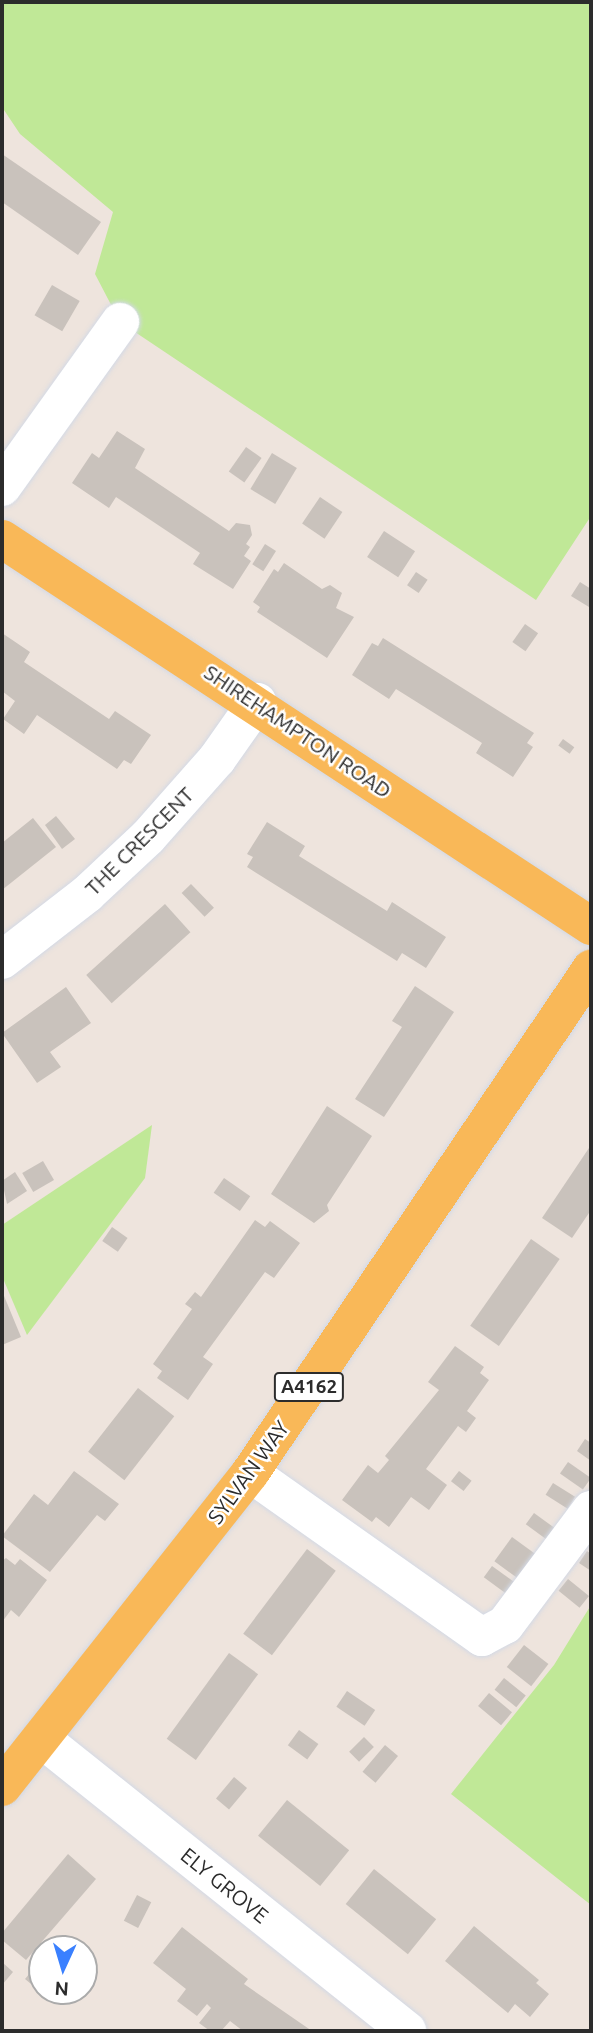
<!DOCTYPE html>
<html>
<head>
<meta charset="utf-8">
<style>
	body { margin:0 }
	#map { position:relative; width:593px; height:2033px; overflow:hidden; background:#eee4dd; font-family:Ubuntu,sans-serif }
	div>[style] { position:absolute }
	.green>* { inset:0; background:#c0e897 }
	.building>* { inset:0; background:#c9c2bc; transform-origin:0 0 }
	.roads { filter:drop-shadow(0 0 2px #d3d9e5) drop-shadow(0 0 2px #d3d9e5) }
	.minor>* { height:38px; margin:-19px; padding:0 19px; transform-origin:19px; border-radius:19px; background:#fff }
	.major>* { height:38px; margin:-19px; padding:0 19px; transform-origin:19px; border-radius:19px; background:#f9b858 }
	span { translate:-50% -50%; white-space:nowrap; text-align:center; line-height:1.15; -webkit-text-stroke:5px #fff; paint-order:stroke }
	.shield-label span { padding:2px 5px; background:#fff; border:2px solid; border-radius:5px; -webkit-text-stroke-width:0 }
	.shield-label { font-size:19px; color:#2c2c2c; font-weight:700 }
	.street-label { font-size:21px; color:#2c2c2c }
	.frame { position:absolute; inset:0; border:4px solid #2c2c2c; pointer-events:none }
	.north { position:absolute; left:28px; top:1935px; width:70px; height:70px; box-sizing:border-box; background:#fff; border:2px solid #ababab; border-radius:50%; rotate:184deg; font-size:19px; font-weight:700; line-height:28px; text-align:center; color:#2c2c2c }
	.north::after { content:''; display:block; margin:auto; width:24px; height:32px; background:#3a80ff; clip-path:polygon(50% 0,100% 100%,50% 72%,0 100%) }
</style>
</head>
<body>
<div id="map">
	<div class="green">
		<i style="clip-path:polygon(2px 2px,591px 2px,591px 516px,536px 600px,120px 322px,95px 274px,113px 212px,20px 134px,2px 107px)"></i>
		<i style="clip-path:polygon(152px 1125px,145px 1178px,27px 1335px,2px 1276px,2px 1225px)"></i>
		<i style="clip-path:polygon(591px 1605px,591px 1905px,451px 1794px,554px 1665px)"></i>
	</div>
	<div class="building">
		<i style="clip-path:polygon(2px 154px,101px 222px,78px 255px,2px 202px)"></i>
		<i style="left:52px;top:285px;width:32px;height:35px;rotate:30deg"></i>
		<i style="clip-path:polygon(117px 431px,145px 449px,135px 468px,229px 531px,236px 523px,250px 525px,252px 535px,246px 544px,250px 547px,244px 556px,251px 561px,233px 589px,193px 564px,200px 553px,116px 497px,109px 508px,72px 483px,92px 453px,99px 458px)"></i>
		<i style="left:246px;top:447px;width:19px;height:30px;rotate:35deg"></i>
		<i style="left:272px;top:453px;width:29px;height:42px;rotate:31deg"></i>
		<i style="left:320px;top:497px;width:27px;height:32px;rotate:34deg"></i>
		<i style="left:384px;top:531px;width:37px;height:31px;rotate:33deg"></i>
		<i style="left:265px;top:544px;width:13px;height:24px;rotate:32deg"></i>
		<i style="clip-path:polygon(284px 563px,322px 589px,330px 585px,342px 593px,336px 608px,354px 617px,327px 658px,257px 612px,260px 607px,253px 602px,274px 569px,278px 572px)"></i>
		<i style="left:416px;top:572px;width:14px;height:16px;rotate:34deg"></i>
		<i style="clip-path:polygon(580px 582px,591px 589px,589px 607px,571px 596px)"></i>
		<i style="left:525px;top:624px;width:16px;height:22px;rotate:35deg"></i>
		<i style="clip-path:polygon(2px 633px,30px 652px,24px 662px,109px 719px,115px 711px,151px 735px,131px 764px,124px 760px,117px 769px,37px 715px,24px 734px,3px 719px,15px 701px,2px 691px)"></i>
		<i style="clip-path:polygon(383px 638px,534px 733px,527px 743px,533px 747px,513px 777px,476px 753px,482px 743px,396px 689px,389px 699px,352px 675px,372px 643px,378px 646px)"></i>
		<i style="left:563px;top:739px;width:14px;height:8px;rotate:36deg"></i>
		<i style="clip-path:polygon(56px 816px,75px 839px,62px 849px,45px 825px)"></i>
		<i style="clip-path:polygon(33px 818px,56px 847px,2px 890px,2px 843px)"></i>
		<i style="clip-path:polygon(267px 822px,305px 846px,299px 856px,387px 911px,392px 902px,446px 937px,426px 968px,402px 953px,397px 961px,247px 867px,253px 857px,247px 854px)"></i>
		<i style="left:191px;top:884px;width:33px;height:13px;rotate:46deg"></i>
		<i style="left:165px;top:904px;width:38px;height:106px;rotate:48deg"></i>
		<i style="clip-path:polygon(415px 986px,454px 1012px,384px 1117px,355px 1099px,402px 1027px,392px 1021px)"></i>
		<i style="clip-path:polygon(66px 987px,91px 1023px,50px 1052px,61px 1067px,37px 1083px,2px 1033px)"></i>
		<i style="clip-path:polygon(327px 1106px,372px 1136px,327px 1205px,329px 1211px,314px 1223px,271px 1194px)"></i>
		<i style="clip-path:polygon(591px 1145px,591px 1210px,572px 1238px,542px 1218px)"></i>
		<i style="left:43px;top:1161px;width:22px;height:24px;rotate:60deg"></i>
		<i style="clip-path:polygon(15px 1172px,27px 1191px,7px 1204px,2px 1181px)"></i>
		<i style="left:224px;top:1178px;width:32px;height:18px;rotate:35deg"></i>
		<i style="clip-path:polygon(255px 1220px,265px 1227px,270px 1221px,300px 1243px,274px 1278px,265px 1272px,203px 1357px,213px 1364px,188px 1400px,157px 1378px,162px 1371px,153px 1364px,192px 1309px,185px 1304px,195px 1292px,201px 1297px)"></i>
		<i style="left:112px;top:1227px;width:19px;height:17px;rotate:35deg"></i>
		<i style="left:531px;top:1239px;width:35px;height:106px;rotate:35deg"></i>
		<i style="clip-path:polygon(2px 1291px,21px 1337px,2px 1345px)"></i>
		<i style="clip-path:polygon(455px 1346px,484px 1367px,480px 1373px,489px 1380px,467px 1411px,476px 1418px,466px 1432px,458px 1426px,426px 1469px,447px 1485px,429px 1510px,411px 1497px,389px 1527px,376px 1517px,372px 1522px,342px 1500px,368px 1465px,378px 1473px,389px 1460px,385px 1456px,439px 1390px,428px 1382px)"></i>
		<i style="left:138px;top:1388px;width:46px;height:81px;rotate:38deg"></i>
		<i style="clip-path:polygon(585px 1439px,591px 1443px,591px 1461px,577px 1451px)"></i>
		<i style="left:568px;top:1462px;width:28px;height:14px;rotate:35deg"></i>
		<i style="clip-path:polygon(74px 1471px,119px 1504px,105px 1521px,97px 1515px,50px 1572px,2px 1536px,34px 1494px,48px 1505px)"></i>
		<i style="left:459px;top:1471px;width:16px;height:13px;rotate:38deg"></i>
		<i style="left:553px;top:1483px;width:26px;height:14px;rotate:32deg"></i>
		<i style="left:534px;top:1513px;width:27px;height:14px;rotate:36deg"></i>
		<i style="left:512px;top:1537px;width:31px;height:30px;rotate:36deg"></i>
		<i style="left:307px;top:1549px;width:36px;height:106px;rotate:37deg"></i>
		<i style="clip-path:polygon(587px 1551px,591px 1554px,591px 1571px,579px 1563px)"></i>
		<i style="clip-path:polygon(6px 1558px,15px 1565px,20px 1559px,47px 1580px,19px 1617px,11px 1610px,2px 1622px,2px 1561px)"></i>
		<i style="left:492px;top:1566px;width:27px;height:14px;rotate:36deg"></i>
		<i style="left:568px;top:1579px;width:27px;height:15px;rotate:39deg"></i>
		<i style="left:524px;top:1645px;width:31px;height:28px;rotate:38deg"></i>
		<i style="left:229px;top:1653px;width:36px;height:106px;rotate:36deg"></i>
		<i style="left:504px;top:1678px;width:28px;height:15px;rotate:39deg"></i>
		<i style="left:347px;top:1691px;width:34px;height:19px;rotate:34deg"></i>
		<i style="left:489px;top:1693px;width:30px;height:17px;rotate:40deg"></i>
		<i style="left:299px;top:1730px;width:24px;height:19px;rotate:36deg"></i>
		<i style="left:364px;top:1737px;width:14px;height:21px;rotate:45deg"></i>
		<i style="left:385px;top:1745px;width:17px;height:35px;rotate:40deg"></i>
		<i style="left:234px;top:1777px;width:17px;height:28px;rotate:40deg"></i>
		<i style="left:287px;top:1800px;width:80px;height:46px;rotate:39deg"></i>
		<i style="clip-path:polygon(68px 1854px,96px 1879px,26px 1960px,2px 1940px,2px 1933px)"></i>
		<i style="left:374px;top:1869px;width:80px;height:45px;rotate:39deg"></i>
		<i style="left:137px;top:1895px;width:16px;height:29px;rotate:27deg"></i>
		<i style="clip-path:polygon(474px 1926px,539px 1980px,536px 1983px,549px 1994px,530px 2017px,515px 2004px,508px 2013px,445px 1961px)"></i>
		<i style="clip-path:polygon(182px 1927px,248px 1979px,244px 1984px,312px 2031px,243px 2031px,230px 2021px,221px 2031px,210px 2031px,199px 2023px,211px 2008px,207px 2004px,197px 2016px,177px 2001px,186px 1989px,153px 1963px)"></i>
		<i style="clip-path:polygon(2px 1962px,13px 1972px,2px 1985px)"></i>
		<i style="clip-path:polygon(36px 1966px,42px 1970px,42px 1991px,54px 1991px,48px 1998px,25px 1979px)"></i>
	</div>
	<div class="roads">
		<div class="minor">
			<i style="left:2px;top:487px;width:203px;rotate:-54.4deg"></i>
			<i style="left:2px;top:960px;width:108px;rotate:-37.8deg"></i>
			<i style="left:87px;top:894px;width:83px;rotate:-43.1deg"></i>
			<i style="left:148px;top:837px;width:104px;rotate:-48.5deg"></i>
			<i style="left:217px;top:759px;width:70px;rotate:-54.9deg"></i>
			<i style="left:250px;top:1473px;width:284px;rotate:35.3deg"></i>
			<i style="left:482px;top:1637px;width:26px;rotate:-28deg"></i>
			<i style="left:505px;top:1625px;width:144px;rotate:-53.2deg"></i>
			<i style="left:43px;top:1740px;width:466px;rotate:38.6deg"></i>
		</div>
		<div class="major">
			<i style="left:2px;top:539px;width:705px;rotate:33.31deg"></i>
			<i style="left:2px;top:1787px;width:400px;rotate:-51.7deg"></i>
			<i style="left:250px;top:1473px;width:609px;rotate:-55.92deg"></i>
		</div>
	</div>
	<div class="shield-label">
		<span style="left:309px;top:1387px">A4162</span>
	</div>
	<div class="street-label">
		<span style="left:298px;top:731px;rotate:34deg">SHIREHAMPTON ROAD</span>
		<span style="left:139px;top:841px;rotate:-45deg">THE CRESCENT</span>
		<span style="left:248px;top:1472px;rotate:-54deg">SYLVAN WAY</span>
		<span style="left:225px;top:1885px;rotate:39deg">ELY GROVE</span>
	</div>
	<div class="frame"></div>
	<div class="north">N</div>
</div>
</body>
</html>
